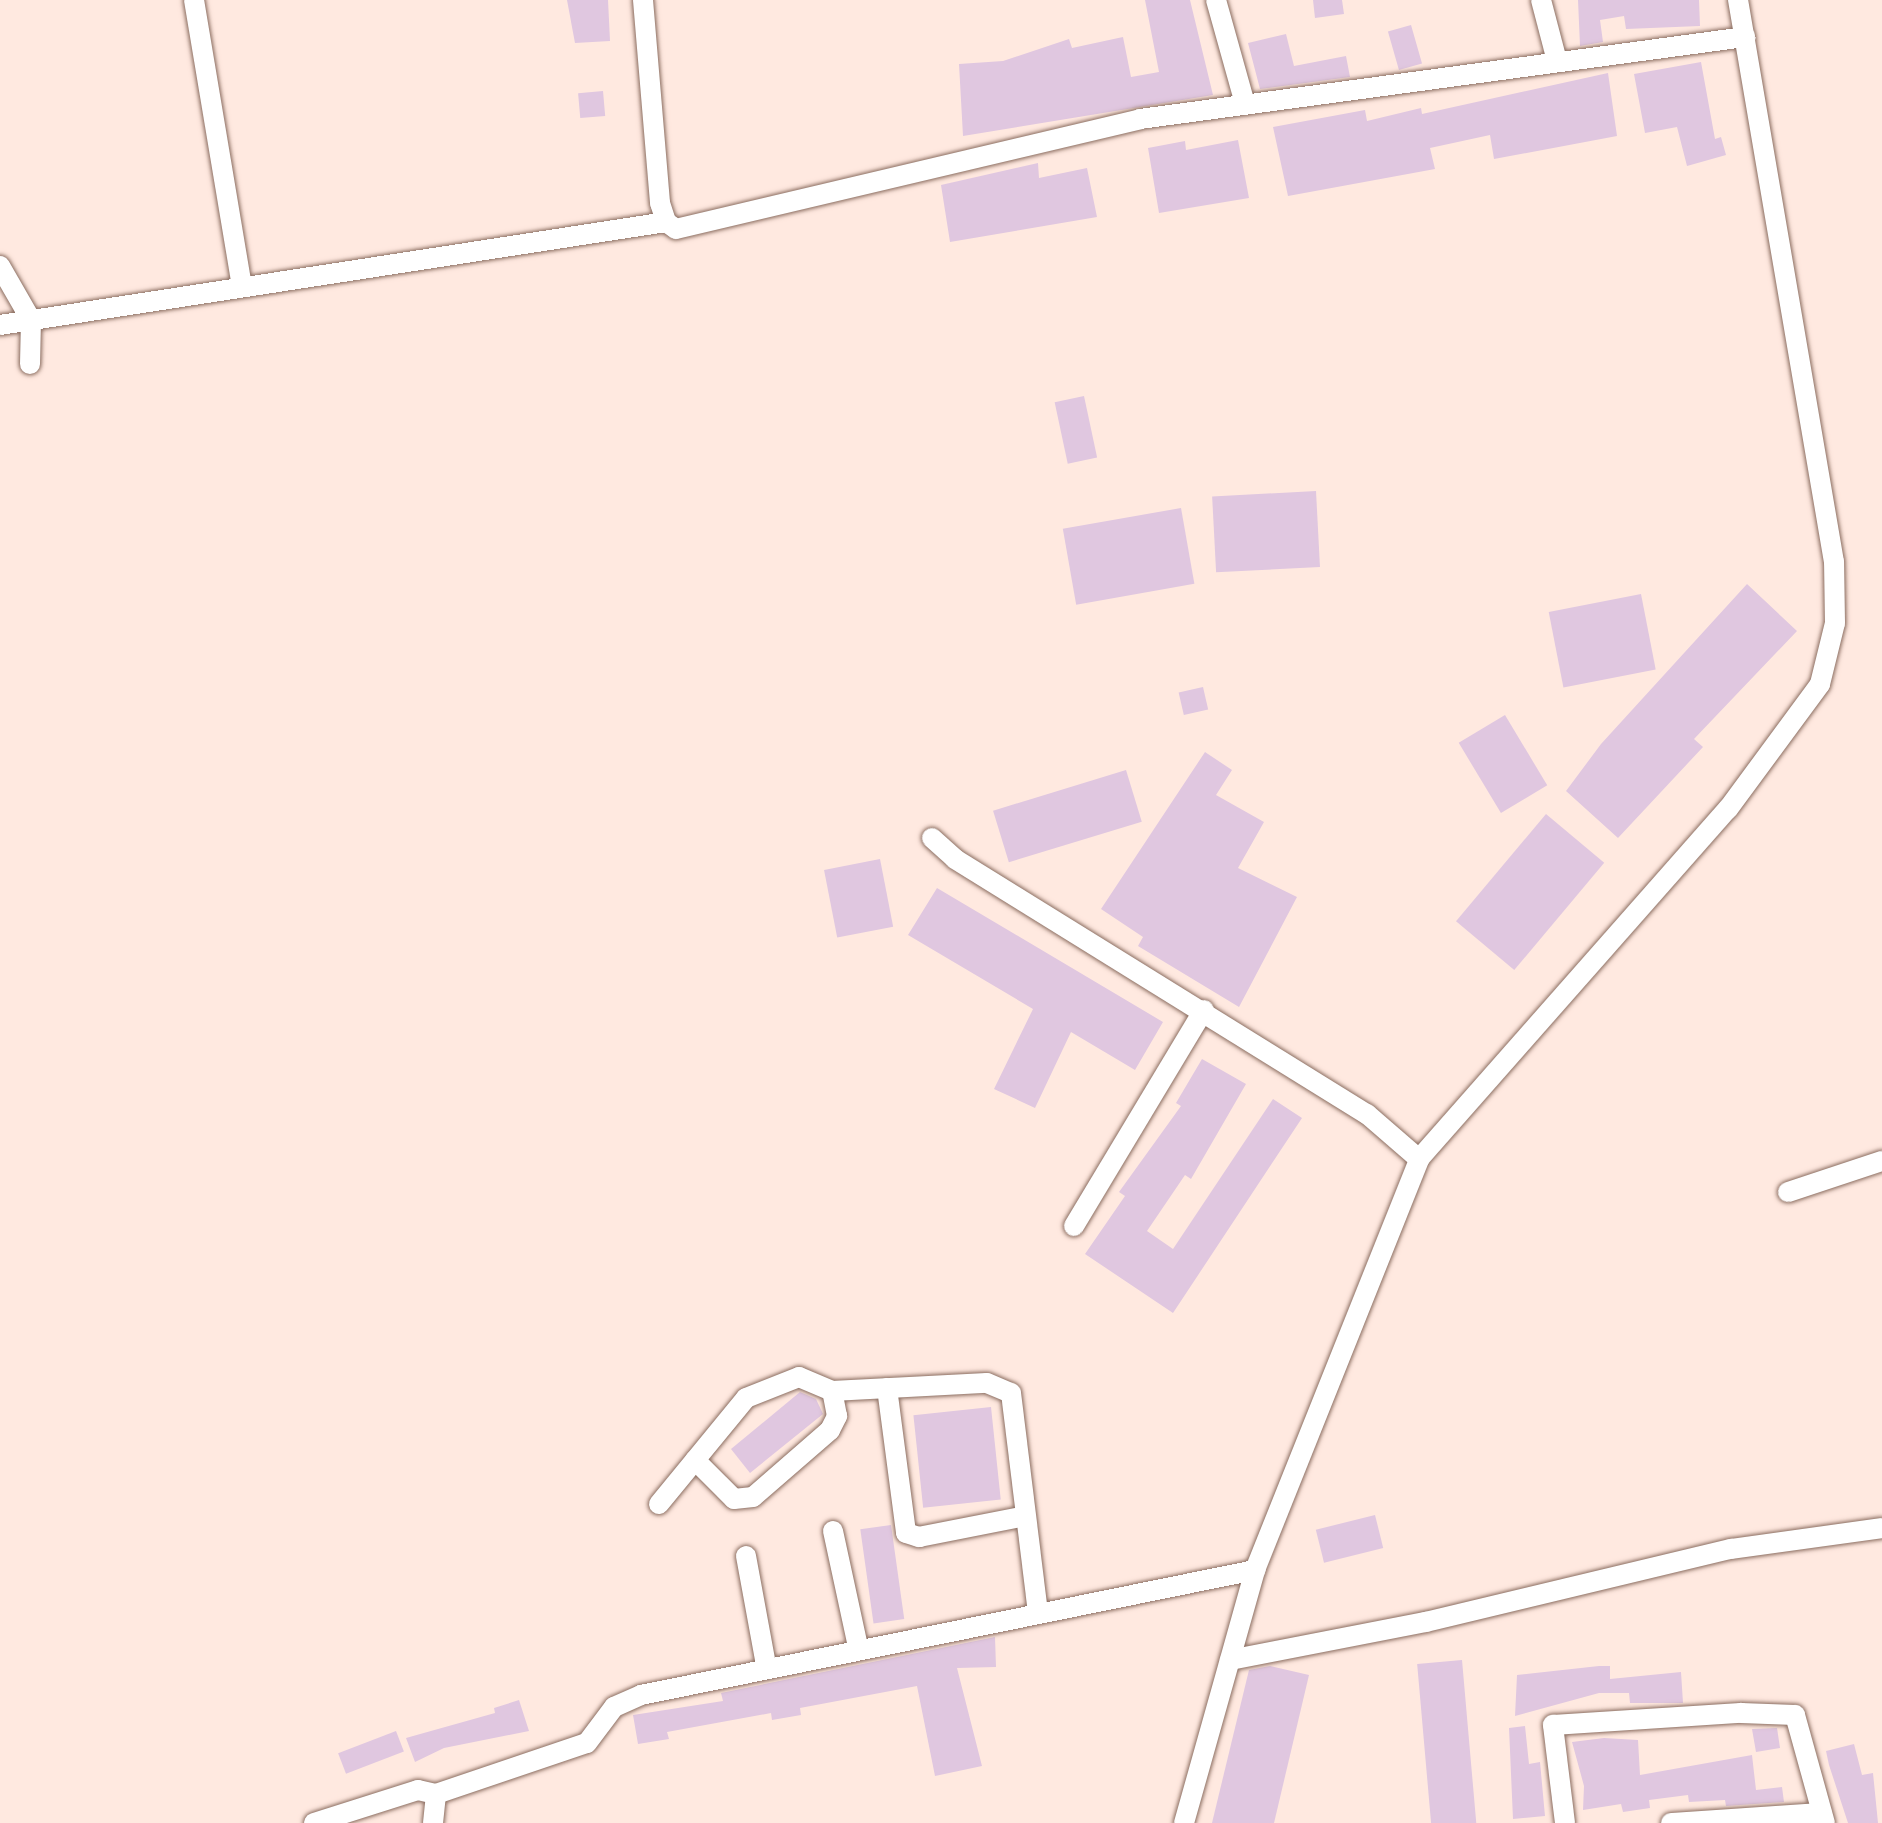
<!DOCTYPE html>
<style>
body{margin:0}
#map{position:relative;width:1882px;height:1823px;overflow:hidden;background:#ffe9e0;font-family:Jost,sans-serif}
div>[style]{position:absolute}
.building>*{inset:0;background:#e0c7e0;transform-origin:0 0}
.roads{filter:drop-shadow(0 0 2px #8b6d60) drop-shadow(0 0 2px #8b6d60)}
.minor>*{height:20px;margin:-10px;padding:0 10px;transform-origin:10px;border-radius:10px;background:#fff}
span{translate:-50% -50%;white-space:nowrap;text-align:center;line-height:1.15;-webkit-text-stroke:10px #fff;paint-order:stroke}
</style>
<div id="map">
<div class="building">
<div style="clip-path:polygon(567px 0,608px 0,610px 41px,575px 43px)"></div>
<div style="clip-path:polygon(1145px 0,1190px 0,1213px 95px,963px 136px,959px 64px,1003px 61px,1069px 39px,1072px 48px,1123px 37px,1131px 77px,1159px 72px)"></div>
<div style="clip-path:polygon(1313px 0,1342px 0,1344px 14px,1315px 18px)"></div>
<div style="clip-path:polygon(1578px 0,1699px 0,1700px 26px,1626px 29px,1624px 16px,1600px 20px,1603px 42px,1580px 46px)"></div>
<div style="left:1411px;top:25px;width:40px;height:24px;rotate:74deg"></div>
<div style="clip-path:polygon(1286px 34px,1294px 66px,1346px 56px,1350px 77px,1260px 89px,1248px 43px)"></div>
<div style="clip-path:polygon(1701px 62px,1715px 139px,1721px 137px,1726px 155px,1687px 166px,1677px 127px,1645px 133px,1634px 74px)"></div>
<div style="clip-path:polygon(1608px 73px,1617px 136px,1494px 159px,1490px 135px,1430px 148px,1435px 169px,1288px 196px,1273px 127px,1365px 110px,1367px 121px,1421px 108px,1422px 114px)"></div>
<div style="left:603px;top:91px;width:25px;height:25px;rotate:85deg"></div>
<div style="clip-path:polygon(1238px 140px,1249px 198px,1159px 213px,1148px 148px,1185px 141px,1186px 150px)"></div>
<div style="clip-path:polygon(1038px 163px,1039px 178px,1087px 168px,1097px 217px,950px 242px,941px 185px)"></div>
<div style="left:1084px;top:396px;width:63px;height:30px;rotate:78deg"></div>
<div style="left:1316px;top:491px;width:76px;height:104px;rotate:87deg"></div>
<div style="left:1181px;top:508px;width:77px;height:120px;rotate:80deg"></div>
<div style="clip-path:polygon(1747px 584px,1797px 631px,1694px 739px,1703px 747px,1618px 838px,1566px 791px,1601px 744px)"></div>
<div style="left:1641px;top:594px;width:77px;height:94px;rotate:79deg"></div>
<div style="left:1203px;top:687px;width:23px;height:25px;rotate:77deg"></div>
<div style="left:1505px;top:715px;width:82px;height:54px;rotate:59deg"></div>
<div style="clip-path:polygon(1205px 752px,1232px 770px,1216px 795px,1264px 822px,1238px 868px,1297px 897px,1239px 1007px,1138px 946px,1143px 937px,1101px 909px)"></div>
<div style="left:1126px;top:770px;width:54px;height:139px;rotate:73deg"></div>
<div style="left:1546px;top:814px;width:76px;height:140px;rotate:40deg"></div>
<div style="left:880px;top:859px;width:69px;height:57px;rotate:79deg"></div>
<div style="clip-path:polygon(937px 888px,1163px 1022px,1135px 1070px,1071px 1032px,1035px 1108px,994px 1089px,1033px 1009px,908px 935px)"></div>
<div style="clip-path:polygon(1202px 1059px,1246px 1084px,1191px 1179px,1185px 1175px,1147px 1231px,1173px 1249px,1273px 1099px,1302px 1118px,1173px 1313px,1085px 1254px,1125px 1196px,1119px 1192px,1181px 1106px,1176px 1103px)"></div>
<div style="clip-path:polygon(800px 1392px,816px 1399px,823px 1414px,750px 1473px,731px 1449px)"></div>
<div style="left:991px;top:1407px;width:93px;height:78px;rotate:84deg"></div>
<div style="left:1375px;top:1515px;width:34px;height:61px;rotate:76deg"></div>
<div style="left:891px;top:1525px;width:95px;height:31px;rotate:82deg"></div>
<div style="clip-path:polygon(995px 1637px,996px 1667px,957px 1668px,982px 1766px,935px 1776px,917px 1686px,800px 1708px,801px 1715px,772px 1720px,771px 1713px,667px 1732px,669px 1739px,638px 1744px,633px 1715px,723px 1701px,721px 1693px)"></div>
<div style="left:1462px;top:1660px;width:164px;height:45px;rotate:85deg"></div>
<div style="clip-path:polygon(1270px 1666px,1309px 1675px,1274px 1823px,1212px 1823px,1249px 1670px)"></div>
<div style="clip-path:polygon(1599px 1666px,1610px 1666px,1610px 1679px,1681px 1672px,1683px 1703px,1630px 1703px,1629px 1693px,1599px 1693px,1515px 1716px,1517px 1675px)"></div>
<div style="clip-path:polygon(519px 1700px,529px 1731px,444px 1748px,415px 1762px,406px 1738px,495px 1713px,494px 1708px)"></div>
<div style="clip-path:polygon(1525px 1726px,1529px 1764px,1540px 1762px,1545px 1816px,1513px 1819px,1509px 1728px)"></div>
<div style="clip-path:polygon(1777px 1728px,1780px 1748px,1756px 1752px,1752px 1729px)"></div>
<div style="left:396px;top:1731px;width:22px;height:62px;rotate:69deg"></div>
<div style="clip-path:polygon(1604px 1738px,1638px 1740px,1640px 1775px,1752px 1755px,1756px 1790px,1782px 1787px,1784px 1802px,1726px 1806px,1725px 1800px,1689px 1802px,1688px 1795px,1649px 1800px,1650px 1808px,1623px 1812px,1621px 1804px,1583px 1810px,1584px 1786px,1572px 1742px)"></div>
<div style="clip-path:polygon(1854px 1744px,1862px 1775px,1873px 1773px,1878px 1823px,1848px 1823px,1829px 1765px,1826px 1751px)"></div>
</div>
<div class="roads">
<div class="minor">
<div style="left:194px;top:0;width:291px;rotate:80.5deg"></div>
<div style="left:643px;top:0;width:204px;rotate:85.2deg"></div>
<div style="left:660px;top:203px;width:20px;rotate:72deg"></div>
<div style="left:666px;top:222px;width:12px;rotate:35deg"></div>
<div style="left:676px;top:229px;width:477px;rotate:-13.3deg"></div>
<div style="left:1140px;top:119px;width:611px;rotate:-7.72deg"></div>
<div style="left:1216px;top:0;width:108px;rotate:74.4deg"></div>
<div style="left:1541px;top:0;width:63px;rotate:75.3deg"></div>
<div style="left:0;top:266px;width:62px;rotate:60.1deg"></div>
<div style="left:31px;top:320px;width:44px;rotate:91.3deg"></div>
<div style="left:0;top:325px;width:674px;rotate:-8.79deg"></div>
<div style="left:932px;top:838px;width:31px;rotate:42deg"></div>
<div style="left:955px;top:859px;width:485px;rotate:31.8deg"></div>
<div style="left:1367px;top:1114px;width:69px;rotate:40.9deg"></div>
<div style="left:1788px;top:1192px;width:99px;rotate:-18.3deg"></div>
<div style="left:1074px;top:1226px;width:252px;rotate:-59deg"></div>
<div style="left:887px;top:1388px;width:146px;rotate:82.5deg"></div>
<div style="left:906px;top:1533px;width:14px;rotate:17deg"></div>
<div style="left:919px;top:1537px;width:104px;rotate:-11.1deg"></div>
<div style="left:695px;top:1460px;width:55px;rotate:45deg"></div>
<div style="left:734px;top:1499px;width:19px;rotate:-6deg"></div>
<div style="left:753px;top:1497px;width:102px;rotate:-41deg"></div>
<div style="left:830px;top:1430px;width:16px;rotate:-63deg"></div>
<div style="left:837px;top:1416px;width:25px;rotate:-101deg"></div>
<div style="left:659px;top:1504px;width:137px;rotate:-50.6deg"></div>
<div style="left:746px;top:1398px;width:57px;rotate:-21.6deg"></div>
<div style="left:799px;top:1377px;width:36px;rotate:23deg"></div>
<div style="left:832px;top:1391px;width:155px;rotate:-3deg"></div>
<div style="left:987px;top:1383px;width:26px;rotate:23deg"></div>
<div style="left:1011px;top:1393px;width:222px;rotate:83deg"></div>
<div style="left:833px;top:1531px;width:119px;rotate:77.8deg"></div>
<div style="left:746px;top:1556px;width:111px;rotate:79.6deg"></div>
<div style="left:1230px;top:1660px;width:200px;rotate:-11deg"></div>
<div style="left:1426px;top:1622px;width:314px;rotate:-13.5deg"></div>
<div style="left:1731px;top:1549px;width:152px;rotate:-7.9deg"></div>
<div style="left:314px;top:1823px;width:109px;rotate:-17.6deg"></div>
<div style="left:418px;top:1790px;width:18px;rotate:13deg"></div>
<div style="left:436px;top:1794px;width:159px;rotate:-18.7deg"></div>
<div style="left:587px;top:1743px;width:45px;rotate:-53.1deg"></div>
<div style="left:614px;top:1707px;width:30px;rotate:-24deg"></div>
<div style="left:641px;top:1695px;width:627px;rotate:-11.51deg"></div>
<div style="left:433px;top:1823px;width:29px;rotate:-84deg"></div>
<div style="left:1184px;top:1823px;width:263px;rotate:-74.3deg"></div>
<div style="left:1255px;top:1570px;width:443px;rotate:-68.2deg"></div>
<div style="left:1419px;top:1159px;width:467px;rotate:-48.6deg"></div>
<div style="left:1728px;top:809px;width:155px;rotate:-53.6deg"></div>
<div style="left:1820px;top:684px;width:63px;rotate:-76.2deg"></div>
<div style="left:1835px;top:623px;width:61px;rotate:-90.9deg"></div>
<div style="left:1834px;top:562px;width:570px;rotate:-99.69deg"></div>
<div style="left:1565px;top:1823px;width:99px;rotate:-97deg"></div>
<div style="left:1553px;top:1725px;width:188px;rotate:-3.7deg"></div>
<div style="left:1741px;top:1713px;width:54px;rotate:2.1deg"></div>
<div style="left:1795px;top:1715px;width:112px;rotate:74.5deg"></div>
<div style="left:1671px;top:1823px;width:151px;rotate:-3.8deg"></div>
</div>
</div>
</div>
